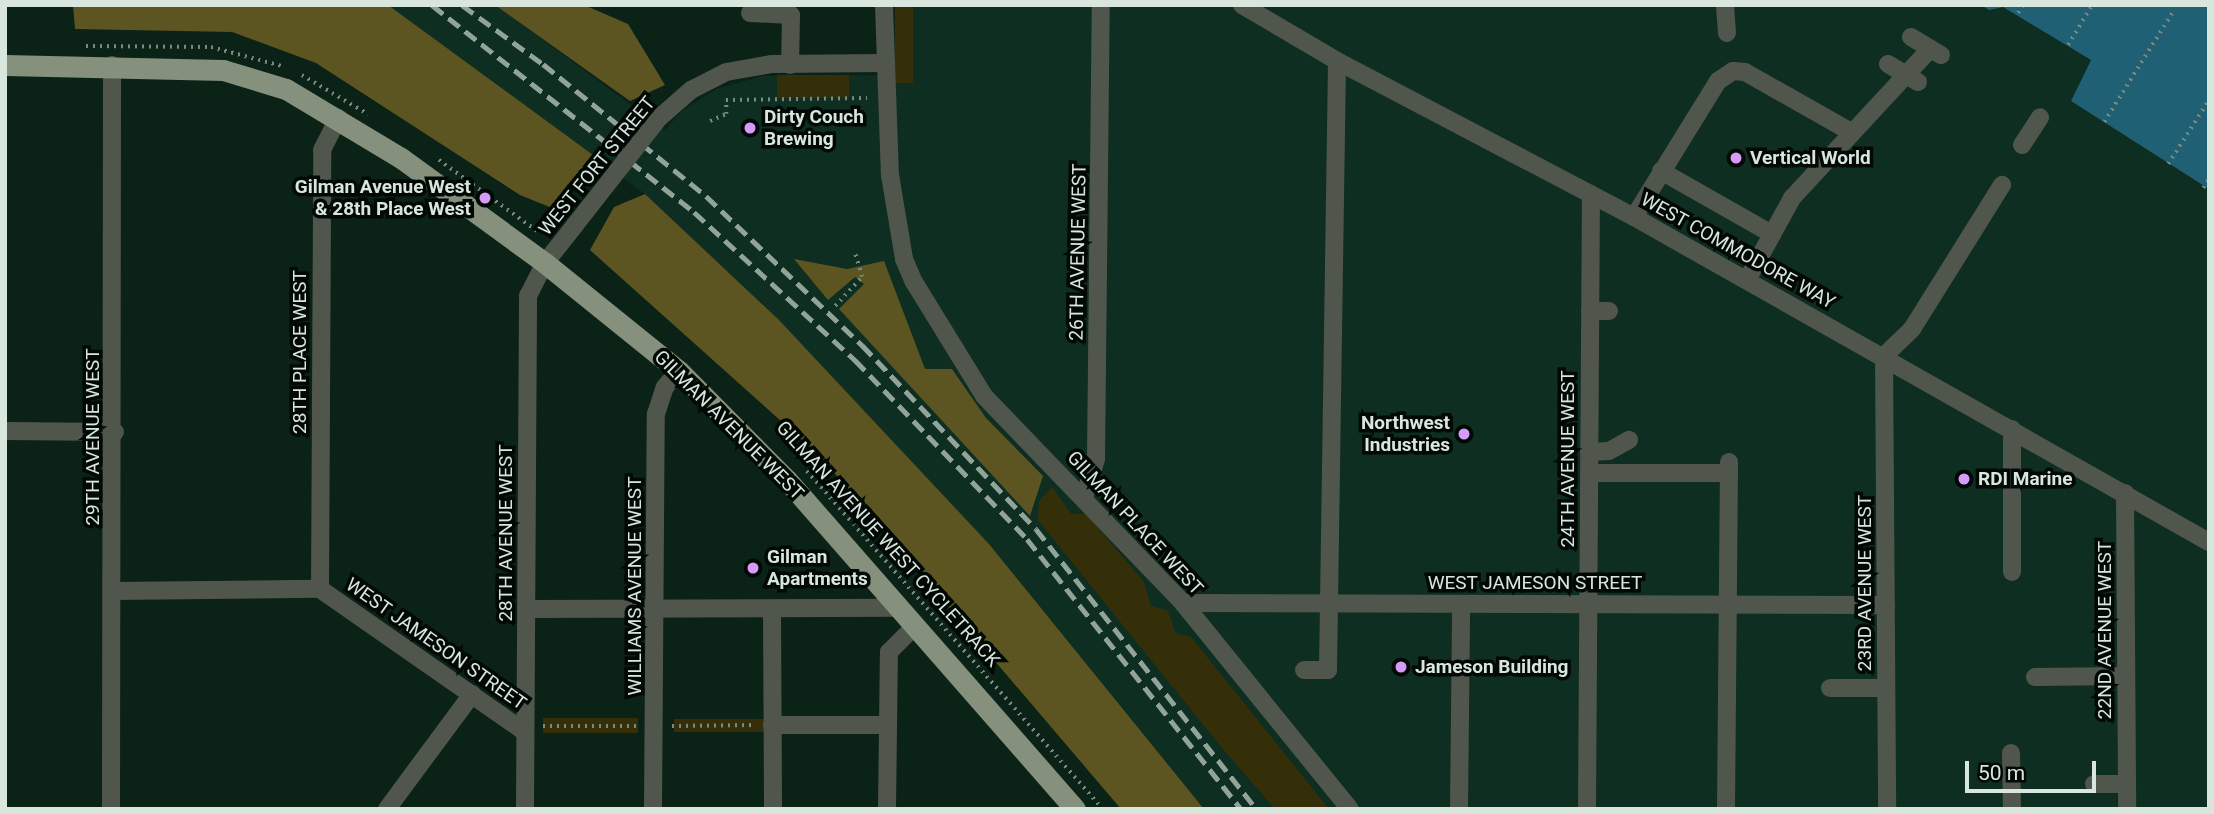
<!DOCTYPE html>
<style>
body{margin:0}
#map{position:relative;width:2214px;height:814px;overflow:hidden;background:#0b2217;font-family:Roboto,sans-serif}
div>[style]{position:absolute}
.built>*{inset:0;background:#0e2e21}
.green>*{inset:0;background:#342f08;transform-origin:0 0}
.forest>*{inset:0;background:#5c5522}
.water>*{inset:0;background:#206075}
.path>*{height:3.5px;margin-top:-1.75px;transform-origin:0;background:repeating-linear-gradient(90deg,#778980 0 2px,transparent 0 7px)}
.minor>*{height:18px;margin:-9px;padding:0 9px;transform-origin:9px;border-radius:9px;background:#51564d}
.major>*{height:21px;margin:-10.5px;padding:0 10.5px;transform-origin:10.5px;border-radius:10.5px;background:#85907d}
.rail>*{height:5px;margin-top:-2.5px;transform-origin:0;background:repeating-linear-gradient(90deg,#92a39a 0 14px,transparent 0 21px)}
.minor-bridge>*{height:18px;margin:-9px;padding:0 9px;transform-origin:9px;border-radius:9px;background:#51564d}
.dots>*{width:19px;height:19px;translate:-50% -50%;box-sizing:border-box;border:4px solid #020905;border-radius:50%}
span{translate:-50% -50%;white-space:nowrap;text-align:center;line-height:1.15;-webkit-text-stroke:7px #020905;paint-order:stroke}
.poi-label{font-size:19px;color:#d8e6de;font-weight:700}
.left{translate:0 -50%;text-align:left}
.right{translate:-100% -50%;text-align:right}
.street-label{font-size:19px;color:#d8e6de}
.frame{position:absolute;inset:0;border:7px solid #d8e6de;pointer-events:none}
.scale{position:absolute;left:1965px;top:761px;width:131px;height:32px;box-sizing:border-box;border:4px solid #d8e6de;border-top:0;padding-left:9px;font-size:21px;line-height:24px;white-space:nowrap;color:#d8e6de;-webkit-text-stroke:5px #020905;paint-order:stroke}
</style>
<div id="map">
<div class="built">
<div style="clip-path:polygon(388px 5px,496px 5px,665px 130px,682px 111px,716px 89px,763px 76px,894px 75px,895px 5px,2003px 7px,2091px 60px,2071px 101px,2209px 169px,2209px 809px,1204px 809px,989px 544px,779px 320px,645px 194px)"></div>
</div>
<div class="green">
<div style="left:895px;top:5px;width:18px;height:78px"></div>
<div style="left:777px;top:75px;width:72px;height:23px"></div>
<div style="clip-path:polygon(1052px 487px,1071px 514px,1086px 514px,1144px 582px,1151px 606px,1168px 610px,1175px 633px,1191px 637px,1329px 809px,1275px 809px,1217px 742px,1038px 520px,1039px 501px)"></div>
<div style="left:543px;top:718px;width:95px;height:15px"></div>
<div style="left:674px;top:719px;width:91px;height:13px"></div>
</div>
<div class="forest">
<div style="clip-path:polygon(73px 5px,388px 5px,593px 155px,552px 208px,520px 195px,316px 63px,232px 32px,75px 29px)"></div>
<div style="clip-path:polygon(495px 5px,584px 5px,628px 24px,665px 85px,630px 101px)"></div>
<div style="clip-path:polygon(645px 194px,779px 320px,989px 544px,1204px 809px,1121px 809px,820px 456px,590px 250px,614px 207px)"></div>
<div style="clip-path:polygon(794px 259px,847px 269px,884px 261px,925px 369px,952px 369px,986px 418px,1043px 476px,1030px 516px,839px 309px,864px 284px,855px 277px,828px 300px)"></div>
</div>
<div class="water">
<div style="clip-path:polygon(1981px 5px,2209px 5px,2209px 189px,2071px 101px,2091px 60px,2003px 7px,1989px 10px)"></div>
</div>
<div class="path">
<div style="left:2018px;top:13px;width:9px;rotate:-58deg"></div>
<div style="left:2068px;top:45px;width:47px;rotate:-59deg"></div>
<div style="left:86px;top:46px;width:125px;rotate:0.5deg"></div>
<div style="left:211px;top:47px;width:73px;rotate:15deg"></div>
<div style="left:302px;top:75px;width:77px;rotate:30.6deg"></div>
<div style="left:710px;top:121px;width:17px;rotate:-24deg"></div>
<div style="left:726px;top:114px;width:14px;rotate:-90deg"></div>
<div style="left:726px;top:100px;width:141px;rotate:-0.8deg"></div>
<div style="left:2104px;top:122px;width:128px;rotate:-58deg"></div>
<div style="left:439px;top:160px;width:121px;rotate:35.9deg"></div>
<div style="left:2168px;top:164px;width:76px;rotate:-57.4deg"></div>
<div style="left:2203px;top:188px;width:11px;rotate:-56deg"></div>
<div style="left:835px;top:306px;width:40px;rotate:-47deg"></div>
<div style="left:862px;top:277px;width:27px;rotate:-107deg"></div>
<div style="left:807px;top:471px;width:449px;rotate:48.8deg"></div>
<div style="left:543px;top:726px;width:94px"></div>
<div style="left:672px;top:726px;width:84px;rotate:-0.7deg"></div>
</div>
<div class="minor">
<div style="left:884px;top:5px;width:170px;rotate:88deg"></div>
<div style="left:890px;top:175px;width:85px;rotate:80.5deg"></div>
<div style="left:904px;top:259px;width:25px;rotate:67deg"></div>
<div style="left:914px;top:282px;width:134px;rotate:58.4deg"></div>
<div style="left:984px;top:396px;width:287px;rotate:46.1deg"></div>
<div style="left:1183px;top:603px;width:265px;rotate:51deg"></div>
<div style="left:1242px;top:5px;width:110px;rotate:30.5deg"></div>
<div style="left:1337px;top:61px;width:335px;rotate:27.7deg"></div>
<div style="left:1634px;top:217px;width:660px;rotate:29.48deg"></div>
<div style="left:1725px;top:5px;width:28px;rotate:86deg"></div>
<div style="left:750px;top:13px;width:41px;rotate:2.8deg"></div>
<div style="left:791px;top:15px;width:50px;rotate:91.1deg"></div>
<div style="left:1911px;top:37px;width:35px;rotate:31deg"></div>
<div style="left:1888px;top:64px;width:35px;rotate:31deg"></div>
<div style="left:659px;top:118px;width:43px;rotate:-41.2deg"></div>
<div style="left:691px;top:90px;width:39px;rotate:-27deg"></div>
<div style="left:726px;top:72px;width:47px;rotate:-9.9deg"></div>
<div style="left:772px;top:64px;width:113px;rotate:-0.5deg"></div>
<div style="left:2022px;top:145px;width:33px;rotate:-57deg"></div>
<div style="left:1661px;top:171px;width:128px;rotate:29.6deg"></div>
<div style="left:1634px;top:217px;width:160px;rotate:-58.3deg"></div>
<div style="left:1718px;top:81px;width:18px;rotate:-34deg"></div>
<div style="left:1733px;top:71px;width:12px;rotate:5deg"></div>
<div style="left:1745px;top:72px;width:122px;rotate:29.5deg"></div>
<div style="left:1747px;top:280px;width:94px;rotate:-61.2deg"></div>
<div style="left:1792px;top:198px;width:203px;rotate:-47.2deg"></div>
<div style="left:1590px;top:311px;width:19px"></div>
<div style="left:1884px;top:356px;width:453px;rotate:89.6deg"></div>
<div style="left:1884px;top:356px;width:39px;rotate:-44deg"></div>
<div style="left:1912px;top:329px;width:170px;rotate:-58deg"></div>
<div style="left:2012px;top:429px;width:143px;rotate:90deg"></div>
<div style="left:5px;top:431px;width:110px;rotate:0.5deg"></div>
<div style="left:1589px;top:452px;width:20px;rotate:-3deg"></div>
<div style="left:1609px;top:451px;width:23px;rotate:-29deg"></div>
<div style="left:1589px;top:473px;width:140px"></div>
<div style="left:2125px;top:493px;width:316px;rotate:89.6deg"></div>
<div style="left:1084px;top:498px;width:41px;rotate:-72.9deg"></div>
<div style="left:1096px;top:459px;width:454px;rotate:-89.4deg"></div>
<div style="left:320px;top:589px;width:439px;rotate:-89.7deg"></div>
<div style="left:322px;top:150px;width:36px;rotate:-63deg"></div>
<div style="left:113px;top:591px;width:207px;rotate:-0.6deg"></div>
<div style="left:320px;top:589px;width:250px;rotate:34.9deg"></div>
<div style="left:1183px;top:603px;width:703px;rotate:0.16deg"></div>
<div style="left:527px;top:609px;width:369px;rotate:-0.2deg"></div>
<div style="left:772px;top:610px;width:199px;rotate:89.7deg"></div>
<div style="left:1304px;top:670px;width:24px"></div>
<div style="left:1328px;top:670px;width:609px;rotate:-89.15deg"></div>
<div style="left:2035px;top:677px;width:91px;rotate:-0.6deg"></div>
<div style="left:1830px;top:688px;width:56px"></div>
<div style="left:772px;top:725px;width:116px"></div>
<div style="left:2011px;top:753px;width:56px;rotate:89deg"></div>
<div style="left:2094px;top:784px;width:32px"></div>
<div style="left:111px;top:809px;width:744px;rotate:-89.92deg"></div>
<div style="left:387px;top:809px;width:143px;rotate:-53.5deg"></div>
<div style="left:525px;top:809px;width:513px;rotate:-89.66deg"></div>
<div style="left:528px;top:296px;width:37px;rotate:-63deg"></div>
<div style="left:545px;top:263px;width:48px;rotate:-51.7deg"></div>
<div style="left:653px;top:809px;width:395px;rotate:-89.6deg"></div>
<div style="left:656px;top:414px;width:28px;rotate:-72deg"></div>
<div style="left:665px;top:387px;width:21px;rotate:-49deg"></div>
<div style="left:887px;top:809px;width:157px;rotate:-89.3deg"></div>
<div style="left:889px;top:652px;width:35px;rotate:-45deg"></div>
<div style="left:1459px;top:809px;width:205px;rotate:-89.4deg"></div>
<div style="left:1587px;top:809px;width:615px;rotate:-89.63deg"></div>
<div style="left:1726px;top:809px;width:347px;rotate:-89.5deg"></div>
</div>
<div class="major">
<div style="left:5px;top:65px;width:218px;rotate:1.3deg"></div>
<div style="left:223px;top:70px;width:66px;rotate:16.8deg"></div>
<div style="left:286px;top:89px;width:134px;rotate:31deg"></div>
<div style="left:401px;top:158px;width:178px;rotate:36.1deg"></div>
<div style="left:545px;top:263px;width:172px;rotate:38.9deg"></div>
<div style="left:679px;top:371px;width:153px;rotate:45.3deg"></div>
<div style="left:787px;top:480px;width:437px;rotate:48.8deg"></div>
</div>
<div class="rail">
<div style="left:432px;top:5px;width:334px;rotate:38.3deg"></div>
<div style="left:694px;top:212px;width:219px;rotate:42.6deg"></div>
<div style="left:855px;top:360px;width:248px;rotate:46.1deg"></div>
<div style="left:1027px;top:539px;width:345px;rotate:51.6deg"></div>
<div style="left:462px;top:5px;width:100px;rotate:36.1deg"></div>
<div style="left:543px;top:64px;width:210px;rotate:39deg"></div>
<div style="left:706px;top:196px;width:216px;rotate:43.7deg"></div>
<div style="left:862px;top:345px;width:253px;rotate:46.6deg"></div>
<div style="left:1036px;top:529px;width:356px;rotate:51.8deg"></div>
</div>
<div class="minor-bridge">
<div style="left:575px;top:225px;width:136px;rotate:-51.9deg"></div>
</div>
<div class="dots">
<div style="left:750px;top:128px;background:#d89af8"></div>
<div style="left:1736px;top:158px;background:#d89af8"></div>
<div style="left:485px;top:198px;background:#d89af8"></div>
<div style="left:1464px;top:434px;background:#d89af8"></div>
<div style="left:1964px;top:479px;background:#d89af8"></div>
<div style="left:753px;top:568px;background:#d89af8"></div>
<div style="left:1401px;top:667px;background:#d89af8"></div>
</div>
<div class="poi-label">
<span class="left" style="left:764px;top:128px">Dirty Couch<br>Brewing</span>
<span class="left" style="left:1750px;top:158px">Vertical World</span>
<span class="right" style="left:471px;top:198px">Gilman Avenue West<br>&amp; 28th Place West</span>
<span class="right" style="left:1450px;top:434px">Northwest<br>Industries</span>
<span class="left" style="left:1978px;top:479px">RDI Marine</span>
<span class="left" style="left:767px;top:568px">Gilman<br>Apartments</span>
<span class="left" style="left:1415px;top:667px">Jameson Building</span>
</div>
<div class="street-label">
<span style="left:597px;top:166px;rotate:-51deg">WEST FORT STREET</span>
<span style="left:1738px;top:251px;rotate:29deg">WEST COMMODORE WAY</span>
<span style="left:1078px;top:252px;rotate:-89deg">26TH AVENUE WEST</span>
<span style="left:300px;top:352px;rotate:-90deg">28TH PLACE WEST</span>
<span style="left:729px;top:425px;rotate:45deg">GILMAN AVENUE WEST</span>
<span style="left:93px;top:437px;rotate:-90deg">29TH AVENUE WEST</span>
<span style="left:1568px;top:459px;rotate:-90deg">24TH AVENUE WEST</span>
<span style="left:1135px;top:523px;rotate:47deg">GILMAN PLACE WEST</span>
<span style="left:506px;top:533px;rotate:-90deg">28TH AVENUE WEST</span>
<span style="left:888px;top:544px;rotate:48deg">GILMAN AVENUE WEST CYCLETRACK</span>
<span style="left:1535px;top:583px">WEST JAMESON STREET</span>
<span style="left:1865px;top:583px;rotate:-90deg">23RD AVENUE WEST</span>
<span style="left:635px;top:586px;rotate:-90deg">WILLIAMS AVENUE WEST</span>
<span style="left:2105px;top:630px;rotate:-90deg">22ND AVENUE WEST</span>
<span style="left:436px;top:644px;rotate:35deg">WEST JAMESON STREET</span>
</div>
<div class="frame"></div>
<div class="scale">50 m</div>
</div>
